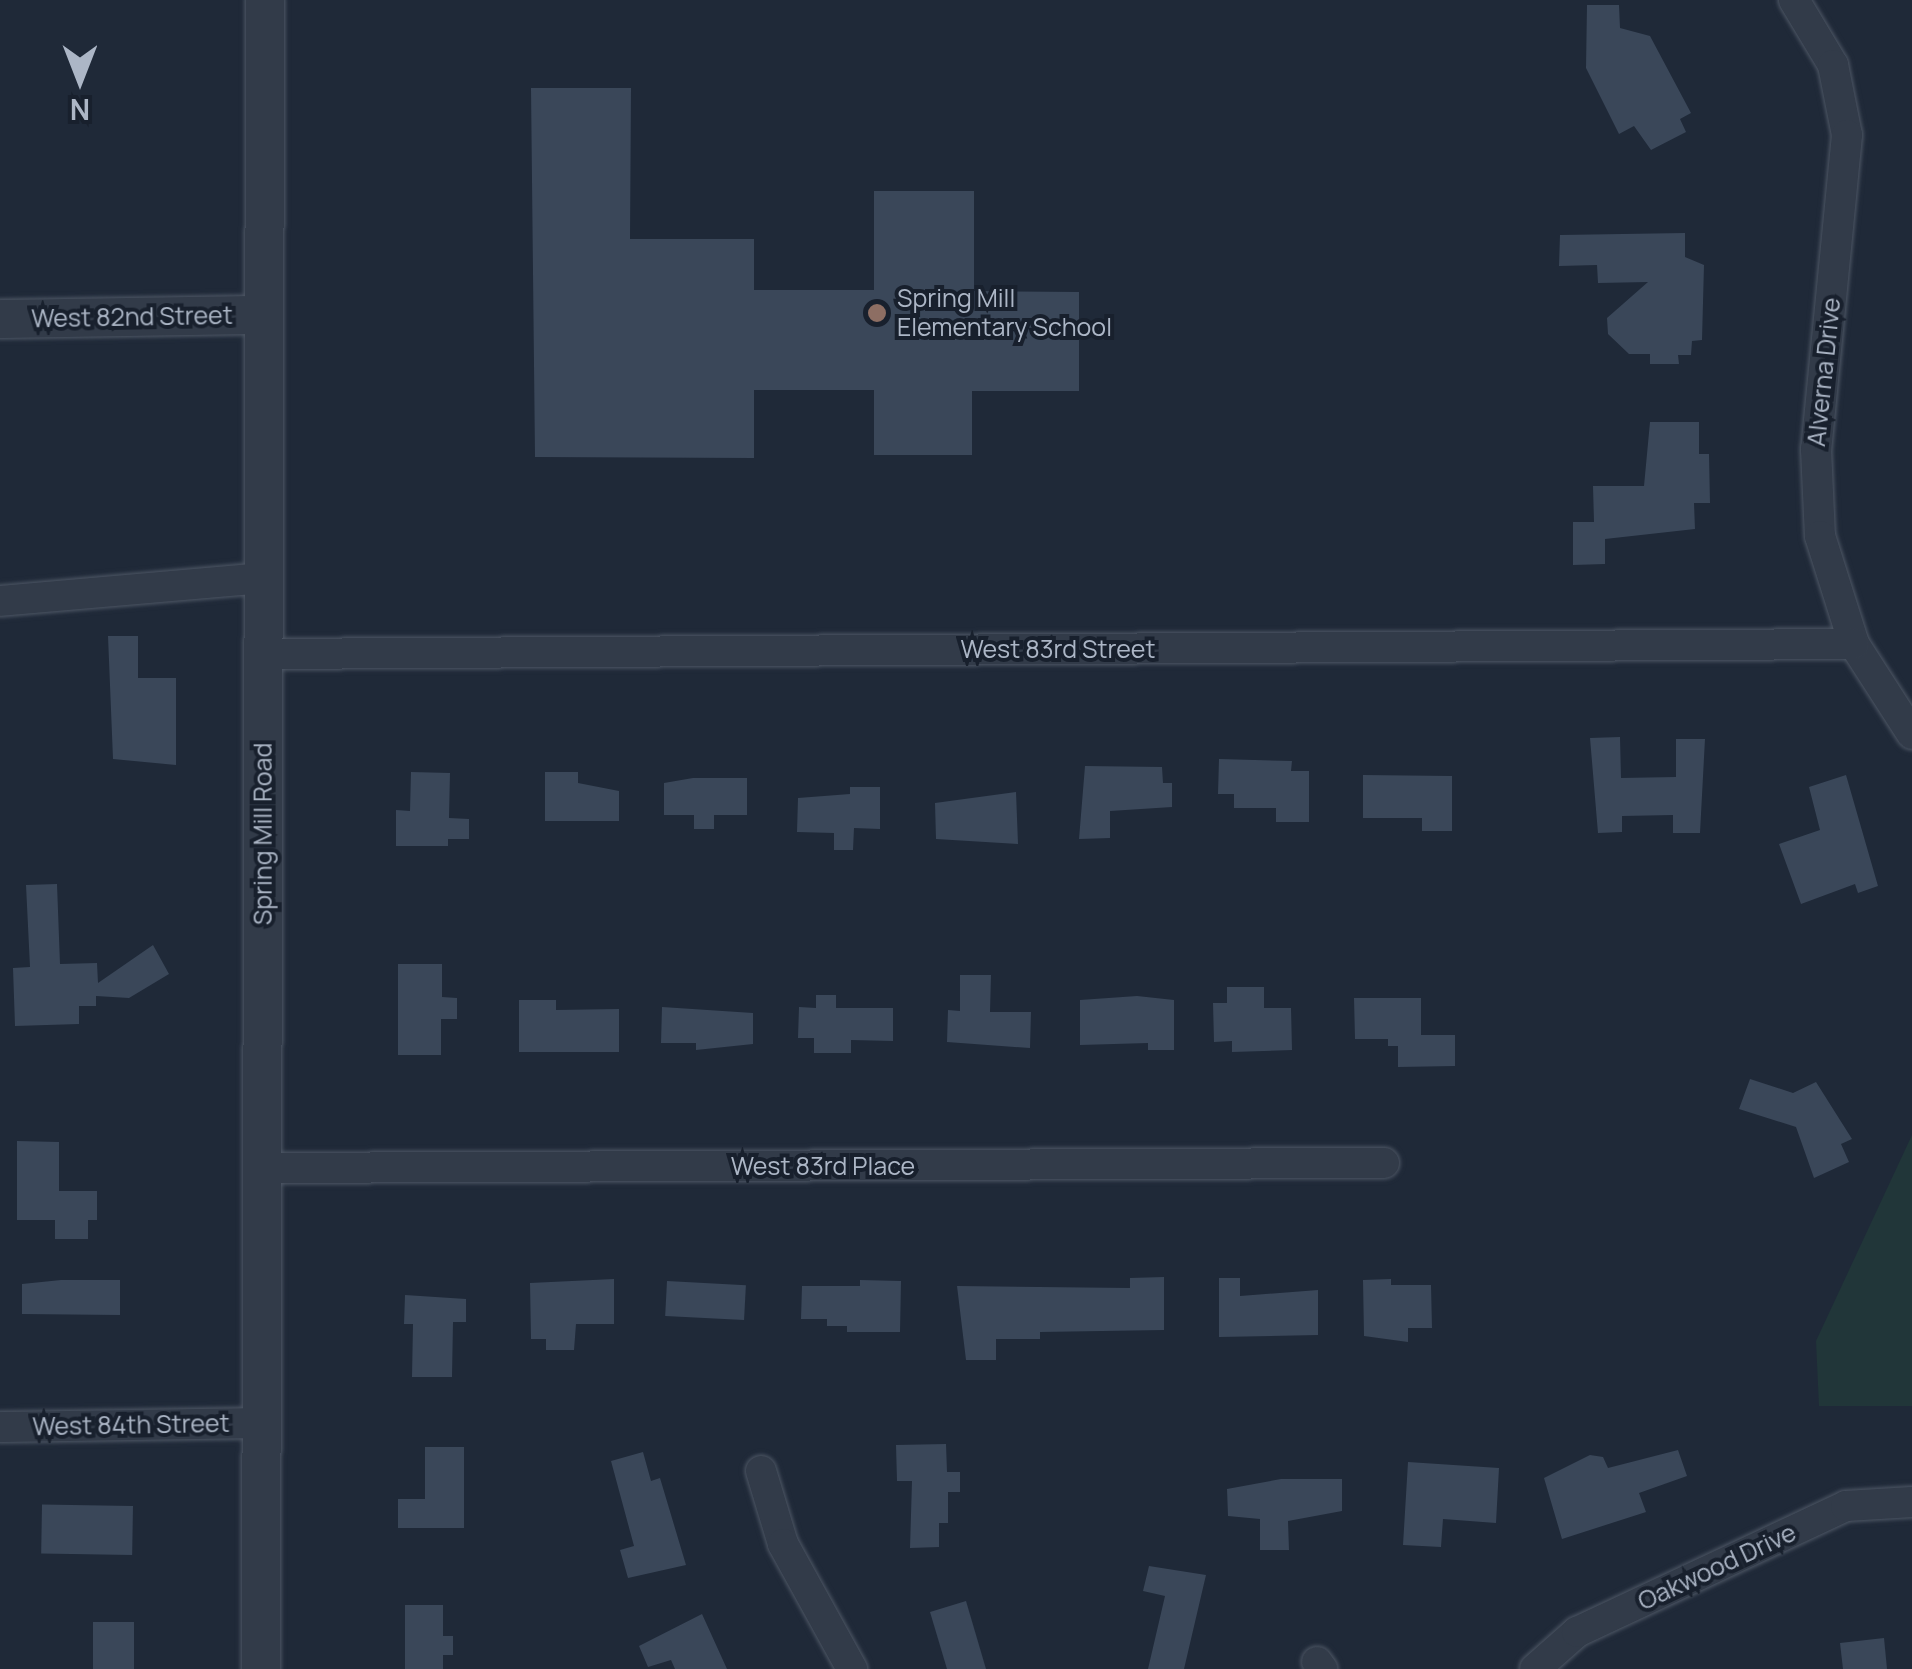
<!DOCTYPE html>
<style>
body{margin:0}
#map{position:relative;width:1912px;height:1669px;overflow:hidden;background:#1f2938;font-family:Manrope,sans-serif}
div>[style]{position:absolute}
.green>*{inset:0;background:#213639}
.building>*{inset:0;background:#3a4759;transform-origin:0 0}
.roads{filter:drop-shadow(0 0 2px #4d5664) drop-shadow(0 0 2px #4d5664)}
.minor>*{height:30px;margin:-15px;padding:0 15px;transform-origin:15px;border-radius:15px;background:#323b49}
.tertiary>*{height:38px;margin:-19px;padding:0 19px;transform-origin:19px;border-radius:19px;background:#323b49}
.dots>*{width:28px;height:28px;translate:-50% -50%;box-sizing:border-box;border:5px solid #18202d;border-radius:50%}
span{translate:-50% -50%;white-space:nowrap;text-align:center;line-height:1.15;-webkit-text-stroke:8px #18202d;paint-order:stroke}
.poi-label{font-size:25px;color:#acb6c6}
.left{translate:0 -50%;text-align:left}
.street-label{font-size:25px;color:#acb6c6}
.north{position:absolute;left:30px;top:30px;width:100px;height:100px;-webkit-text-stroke:8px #18202d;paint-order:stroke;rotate:180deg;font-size:28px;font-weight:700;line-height:40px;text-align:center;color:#acb6c6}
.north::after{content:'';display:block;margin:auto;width:35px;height:45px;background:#acb6c6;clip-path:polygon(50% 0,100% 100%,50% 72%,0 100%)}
</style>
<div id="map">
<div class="green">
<div style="clip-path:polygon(1912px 1135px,1912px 1406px,1819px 1406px,1816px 1341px)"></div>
</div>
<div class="building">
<div style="clip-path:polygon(1587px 5px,1619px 5px,1620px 28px,1650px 36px,1691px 113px,1680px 119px,1686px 132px,1651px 150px,1634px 126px,1619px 134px,1586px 68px)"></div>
<div style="clip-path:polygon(531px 88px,631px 88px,630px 239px,754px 239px,754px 290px,874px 290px,874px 191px,974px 191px,974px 291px,1079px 292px,1079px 391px,972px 391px,972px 455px,874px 455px,874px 390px,754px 390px,754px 458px,535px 457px)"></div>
<div style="clip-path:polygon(1685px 233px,1685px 257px,1704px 265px,1702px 340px,1692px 341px,1691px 355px,1678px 355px,1679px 364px,1650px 364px,1650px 354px,1629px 354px,1608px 334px,1607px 318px,1648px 282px,1598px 283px,1597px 265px,1559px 266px,1560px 235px)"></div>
<div style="clip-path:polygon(1650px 422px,1699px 422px,1699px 454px,1709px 454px,1710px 503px,1694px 503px,1695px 529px,1605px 539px,1605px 564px,1573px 565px,1573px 522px,1594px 522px,1593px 486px,1644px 486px)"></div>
<div style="clip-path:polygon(108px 636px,138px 636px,138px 678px,176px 678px,176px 765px,113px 759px)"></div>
<div style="clip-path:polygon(1620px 737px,1621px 778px,1676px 777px,1676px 739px,1705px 739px,1700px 833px,1673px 833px,1673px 815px,1622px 816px,1622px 832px,1598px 833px,1590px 738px)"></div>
<div style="clip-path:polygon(1219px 759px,1292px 761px,1291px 771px,1309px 771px,1309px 822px,1276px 822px,1276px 808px,1234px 808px,1234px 794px,1218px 794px)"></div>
<div style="clip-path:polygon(1085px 766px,1162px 767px,1163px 783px,1172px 783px,1172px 807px,1110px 811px,1110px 838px,1079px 839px)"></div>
<div style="clip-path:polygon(411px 772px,450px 773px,449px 818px,469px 819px,469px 839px,448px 839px,448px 846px,396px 846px,396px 810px,410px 811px)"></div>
<div style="clip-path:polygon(545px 772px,578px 772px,578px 783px,619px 791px,619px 821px,545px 821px)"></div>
<div style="clip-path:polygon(1363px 775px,1452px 776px,1452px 831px,1422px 831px,1422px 818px,1363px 818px)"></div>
<div style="clip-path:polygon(1846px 775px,1878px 886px,1858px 893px,1855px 884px,1801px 904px,1779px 844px,1820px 830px,1809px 787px)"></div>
<div style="clip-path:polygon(693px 778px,747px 778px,747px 815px,714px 815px,714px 829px,694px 829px,694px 815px,664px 815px,664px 783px)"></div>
<div style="clip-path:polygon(850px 787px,880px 787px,880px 829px,854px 828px,853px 850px,834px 850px,834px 833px,797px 832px,798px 798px,850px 794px)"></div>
<div style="clip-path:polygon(1016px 792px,1018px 844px,936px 839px,935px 803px)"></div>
<div style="clip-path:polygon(57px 884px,60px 964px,97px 963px,98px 983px,153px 945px,169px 974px,129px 998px,96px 996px,96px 1006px,79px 1006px,79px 1024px,15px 1026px,13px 968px,30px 967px,26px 885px)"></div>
<div style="clip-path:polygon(398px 964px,442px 964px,442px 997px,457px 998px,457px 1019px,441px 1019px,441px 1055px,398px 1055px)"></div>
<div style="clip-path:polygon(960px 975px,991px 975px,990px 1012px,1031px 1012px,1030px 1048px,947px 1042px,948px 1010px,960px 1011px)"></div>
<div style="clip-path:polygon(1227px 987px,1264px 987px,1264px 1008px,1291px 1008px,1292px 1050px,1232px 1052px,1232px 1041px,1214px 1042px,1213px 1003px,1227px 1003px)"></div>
<div style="clip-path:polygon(816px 995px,836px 995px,836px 1008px,893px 1008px,893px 1041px,851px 1040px,851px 1053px,814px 1053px,814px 1038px,798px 1038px,799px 1007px,816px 1008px)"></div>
<div style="clip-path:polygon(1137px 996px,1174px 1000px,1174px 1050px,1148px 1050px,1148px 1043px,1080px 1045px,1080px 1000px)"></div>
<div style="clip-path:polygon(1354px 998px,1421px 998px,1421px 1035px,1455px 1035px,1455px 1066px,1398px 1067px,1398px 1046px,1388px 1046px,1388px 1039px,1355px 1039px)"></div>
<div style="clip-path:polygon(519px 1000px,556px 1000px,556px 1010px,619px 1009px,619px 1052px,519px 1052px)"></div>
<div style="clip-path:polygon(662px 1007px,753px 1013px,753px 1044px,696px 1050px,696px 1043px,661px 1043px)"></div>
<div style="clip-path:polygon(1750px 1079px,1793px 1093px,1816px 1082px,1852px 1139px,1841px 1144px,1849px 1162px,1814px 1178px,1796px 1127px,1739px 1109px)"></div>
<div style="clip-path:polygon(17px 1141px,59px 1142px,59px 1191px,97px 1191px,97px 1220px,88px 1220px,88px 1239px,55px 1239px,55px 1220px,17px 1220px)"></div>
<div style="clip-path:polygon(1164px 1277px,1164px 1330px,1040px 1332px,1040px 1339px,996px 1339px,996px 1360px,966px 1360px,957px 1286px,1130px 1288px,1130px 1278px)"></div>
<div style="clip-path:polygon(1219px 1278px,1240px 1278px,1240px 1296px,1318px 1290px,1318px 1335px,1219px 1337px)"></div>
<div style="clip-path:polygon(614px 1279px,614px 1324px,576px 1324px,574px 1350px,546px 1350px,546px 1339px,531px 1339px,530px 1283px)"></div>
<div style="clip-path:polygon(1391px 1279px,1391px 1285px,1431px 1285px,1432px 1328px,1408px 1328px,1408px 1342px,1364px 1336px,1363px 1280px)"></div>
<div style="clip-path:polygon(61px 1280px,120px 1280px,120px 1315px,22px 1314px,22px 1284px)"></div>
<div style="clip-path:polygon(860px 1280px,901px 1281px,900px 1332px,847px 1332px,847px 1326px,827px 1326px,827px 1319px,801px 1319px,802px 1286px,860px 1286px)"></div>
<div style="left:667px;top:1281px;width:79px;height:35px;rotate:3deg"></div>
<div style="clip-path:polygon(405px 1295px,466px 1299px,466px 1322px,453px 1322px,452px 1377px,412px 1377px,413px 1324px,404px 1324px)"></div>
<div style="clip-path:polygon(946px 1444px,947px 1472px,960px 1472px,960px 1492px,948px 1492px,948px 1523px,939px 1523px,939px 1547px,910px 1548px,912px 1481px,897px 1481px,896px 1445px)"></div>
<div style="clip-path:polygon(425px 1447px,464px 1447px,464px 1528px,398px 1528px,398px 1499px,425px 1499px)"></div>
<div style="clip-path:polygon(1678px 1450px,1687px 1476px,1639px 1493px,1646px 1512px,1562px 1539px,1544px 1478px,1590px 1455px,1603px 1457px,1608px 1468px)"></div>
<div style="clip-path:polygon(643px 1452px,651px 1481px,660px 1478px,686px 1565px,628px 1578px,620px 1550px,634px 1546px,611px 1461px)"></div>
<div style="clip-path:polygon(1408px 1462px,1499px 1468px,1496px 1523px,1443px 1519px,1441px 1547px,1403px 1545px)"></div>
<div style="clip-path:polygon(1281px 1479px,1342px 1479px,1342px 1511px,1288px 1521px,1289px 1550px,1260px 1550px,1260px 1519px,1228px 1516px,1227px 1489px)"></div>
<div style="left:133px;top:1506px;width:49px;height:91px;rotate:91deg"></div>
<div style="clip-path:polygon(1149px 1566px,1206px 1575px,1184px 1669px,1148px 1669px,1165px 1596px,1143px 1591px)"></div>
<div style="clip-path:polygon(966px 1601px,986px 1669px,947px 1669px,930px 1612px)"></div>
<div style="clip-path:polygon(405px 1605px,443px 1605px,443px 1636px,453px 1636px,453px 1655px,443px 1655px,443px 1669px,405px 1669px)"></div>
<div style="clip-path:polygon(702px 1614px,727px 1669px,675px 1669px,671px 1660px,648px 1667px,639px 1646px)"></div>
<div style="left:93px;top:1622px;width:41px;height:47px"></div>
<div style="clip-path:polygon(1884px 1638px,1887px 1669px,1843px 1669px,1840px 1643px)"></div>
</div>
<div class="roads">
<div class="minor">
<div style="left:1794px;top:0;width:76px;rotate:59deg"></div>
<div style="left:1833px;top:65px;width:71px;rotate:78.7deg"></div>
<div style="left:1847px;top:135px;width:316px;rotate:95.6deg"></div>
<div style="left:1816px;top:449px;width:87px;rotate:87.4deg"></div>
<div style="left:1820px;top:536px;width:113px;rotate:72.5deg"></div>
<div style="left:1854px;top:644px;width:107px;rotate:57.2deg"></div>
<div style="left:0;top:601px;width:264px;rotate:-5deg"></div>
<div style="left:263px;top:654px;width:1591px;rotate:-0.36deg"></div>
<div style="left:262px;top:1168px;width:1122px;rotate:-0.26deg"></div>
<div style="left:0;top:1427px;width:262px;rotate:-0.9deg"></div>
<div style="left:761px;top:1471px;width:76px;rotate:73.2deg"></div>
<div style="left:783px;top:1544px;width:143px;rotate:61.1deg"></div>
<div style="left:1317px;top:1662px;width:9px;rotate:54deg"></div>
<div style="left:1535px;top:1669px;width:56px;rotate:-41.4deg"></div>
<div style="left:1577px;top:1632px;width:297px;rotate:-25.1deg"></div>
<div style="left:1846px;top:1506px;width:66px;rotate:-3.5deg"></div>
</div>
<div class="tertiary">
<div style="left:0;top:319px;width:264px;rotate:-0.9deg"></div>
<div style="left:261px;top:1669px;width:1669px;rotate:-89.86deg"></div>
</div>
</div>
<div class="dots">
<div style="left:877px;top:313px;background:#8d6e63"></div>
</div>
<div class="poi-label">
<span class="left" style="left:897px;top:313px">Spring Mill<br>Elementary School</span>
</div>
<div class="street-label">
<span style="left:132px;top:317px;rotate:-1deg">West 82nd Street</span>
<span style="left:1824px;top:372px;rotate:-84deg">Alverna Drive</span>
<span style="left:1058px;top:649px">West 83rd Street</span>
<span style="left:263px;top:834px;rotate:-90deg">Spring Mill Road</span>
<span style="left:823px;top:1166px">West 83rd Place</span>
<span style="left:131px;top:1425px;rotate:-1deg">West 84th Street</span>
<span style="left:1717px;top:1567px;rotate:-25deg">Oakwood Drive</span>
</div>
<div class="north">N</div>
</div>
